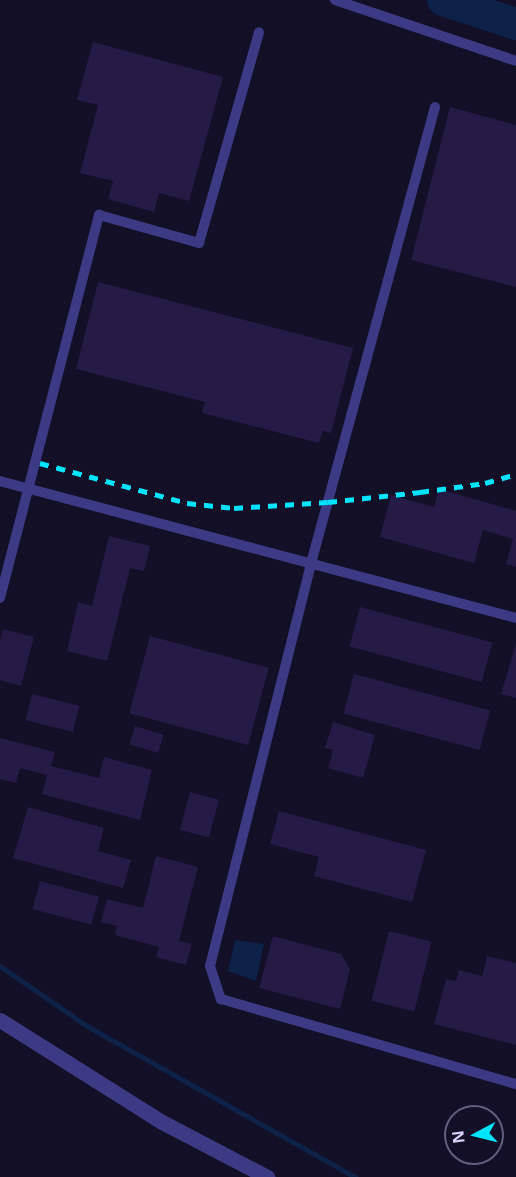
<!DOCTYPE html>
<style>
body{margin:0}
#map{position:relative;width:516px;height:1177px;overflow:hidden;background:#130f26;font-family:"Open Sans",sans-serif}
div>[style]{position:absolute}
.water>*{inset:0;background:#0c2248}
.stream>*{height:5px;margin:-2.5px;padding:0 2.5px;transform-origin:2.5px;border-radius:2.5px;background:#0c2248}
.river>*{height:32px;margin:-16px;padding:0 16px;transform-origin:16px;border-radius:16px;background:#0c2248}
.building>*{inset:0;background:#241b47;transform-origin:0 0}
.lane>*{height:10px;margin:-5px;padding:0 5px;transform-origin:5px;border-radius:5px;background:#3d3a85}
.street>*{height:15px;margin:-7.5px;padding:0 7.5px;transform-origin:7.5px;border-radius:7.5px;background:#3d3a85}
.rail>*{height:4.5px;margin-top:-2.25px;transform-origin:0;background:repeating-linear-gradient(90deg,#00e5ff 0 9px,transparent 0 17px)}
span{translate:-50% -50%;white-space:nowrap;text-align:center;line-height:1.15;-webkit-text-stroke:4.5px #130f26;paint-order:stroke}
.north{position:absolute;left:444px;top:1105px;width:60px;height:60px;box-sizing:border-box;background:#130f26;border:2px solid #625e7d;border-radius:50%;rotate:263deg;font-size:16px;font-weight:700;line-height:24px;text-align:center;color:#d9d4ff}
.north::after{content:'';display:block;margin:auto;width:21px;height:27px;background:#00e5ff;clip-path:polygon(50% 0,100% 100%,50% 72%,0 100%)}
</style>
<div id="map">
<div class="water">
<div style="clip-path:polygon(235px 940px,264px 944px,256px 981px,228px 971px)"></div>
</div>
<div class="stream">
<div style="left:0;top:966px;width:106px;rotate:34.6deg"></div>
<div style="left:87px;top:1026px;width:308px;rotate:29.4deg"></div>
</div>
<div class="river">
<div style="left:443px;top:0;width:77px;rotate:18.2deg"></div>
</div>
<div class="building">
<div style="clip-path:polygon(93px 42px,223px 77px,189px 201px,159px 193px,154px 212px,108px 199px,113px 181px,80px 173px,98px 105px,77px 100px)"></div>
<div style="clip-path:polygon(450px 107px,516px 125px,516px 287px,411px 260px)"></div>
<div style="clip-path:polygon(98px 282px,353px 348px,331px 433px,323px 431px,319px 443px,202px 413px,205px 402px,76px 369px)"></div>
<div style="clip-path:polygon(439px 489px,516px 511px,516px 567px,506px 564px,513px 539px,483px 530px,474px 563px,380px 537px,391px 495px,434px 507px)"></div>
<div style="clip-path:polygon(109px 536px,150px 546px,144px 571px,130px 568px,107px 661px,67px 651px,78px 602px,92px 606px)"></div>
<div style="left:360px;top:607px;width:137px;height:41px;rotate:15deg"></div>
<div style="clip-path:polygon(3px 629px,34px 637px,21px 686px,0 680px,0 641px)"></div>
<div style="left:150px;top:636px;width:123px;height:80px;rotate:15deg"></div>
<div style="clip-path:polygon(516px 644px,516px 698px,501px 694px)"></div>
<div style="left:354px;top:674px;width:141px;height:41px;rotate:15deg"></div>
<div style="left:32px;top:694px;width:49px;height:27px;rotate:14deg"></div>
<div style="clip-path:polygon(333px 722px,375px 735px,363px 778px,328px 768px,333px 750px,325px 748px)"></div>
<div style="left:135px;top:726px;width:30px;height:19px;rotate:17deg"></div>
<div style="clip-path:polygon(0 738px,55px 752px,51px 766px,99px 778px,104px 757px,152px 770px,140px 820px,42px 794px,47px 775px,20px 768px,16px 783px,0 779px)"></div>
<div style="left:190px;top:792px;width:30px;height:39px;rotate:15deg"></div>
<div style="clip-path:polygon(28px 807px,104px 828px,98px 851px,131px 860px,123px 888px,13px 858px)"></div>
<div style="clip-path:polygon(279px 811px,426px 850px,412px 902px,314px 876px,319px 857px,270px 844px)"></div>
<div style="clip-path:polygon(156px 856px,198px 867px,179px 941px,192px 944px,186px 965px,156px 957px,159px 947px,115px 935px,117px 926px,101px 922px,107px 899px,143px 908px)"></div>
<div style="left:40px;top:881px;width:61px;height:29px;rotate:15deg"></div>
<div style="left:389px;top:931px;width:44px;height:72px;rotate:14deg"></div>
<div style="clip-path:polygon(273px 936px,341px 954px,350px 969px,340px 1009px,259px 988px)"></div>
<div style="clip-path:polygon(487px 956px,516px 963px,516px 1045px,434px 1024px,446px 979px,456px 981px,459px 970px,482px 976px)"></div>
</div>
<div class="lane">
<div style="left:335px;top:0;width:191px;rotate:18.6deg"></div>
<div style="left:435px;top:107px;width:474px;rotate:105.2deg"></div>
<div style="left:311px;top:564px;width:414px;rotate:104.1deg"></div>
<div style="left:210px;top:966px;width:35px;rotate:72deg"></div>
<div style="left:221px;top:999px;width:307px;rotate:16.1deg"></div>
<div style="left:0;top:481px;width:534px;rotate:14.87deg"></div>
<div style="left:0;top:598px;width:396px;rotate:-75.5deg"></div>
<div style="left:99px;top:215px;width:104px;rotate:15.6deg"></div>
<div style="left:199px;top:243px;width:219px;rotate:-74.1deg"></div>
</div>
<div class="street">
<div style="left:0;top:1020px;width:191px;rotate:32.2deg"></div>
<div style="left:162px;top:1122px;width:119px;rotate:27.6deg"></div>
</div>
<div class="rail">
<div style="left:40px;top:463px;width:152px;rotate:15.2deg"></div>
<div style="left:187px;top:503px;width:47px;rotate:6.1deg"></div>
<div style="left:234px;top:508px;width:94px;rotate:-3.7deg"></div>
<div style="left:328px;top:502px;width:93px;rotate:-6.2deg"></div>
<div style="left:420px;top:492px;width:66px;rotate:-7.9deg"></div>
<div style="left:485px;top:483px;width:32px;rotate:-16deg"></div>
</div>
<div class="north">N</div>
</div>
